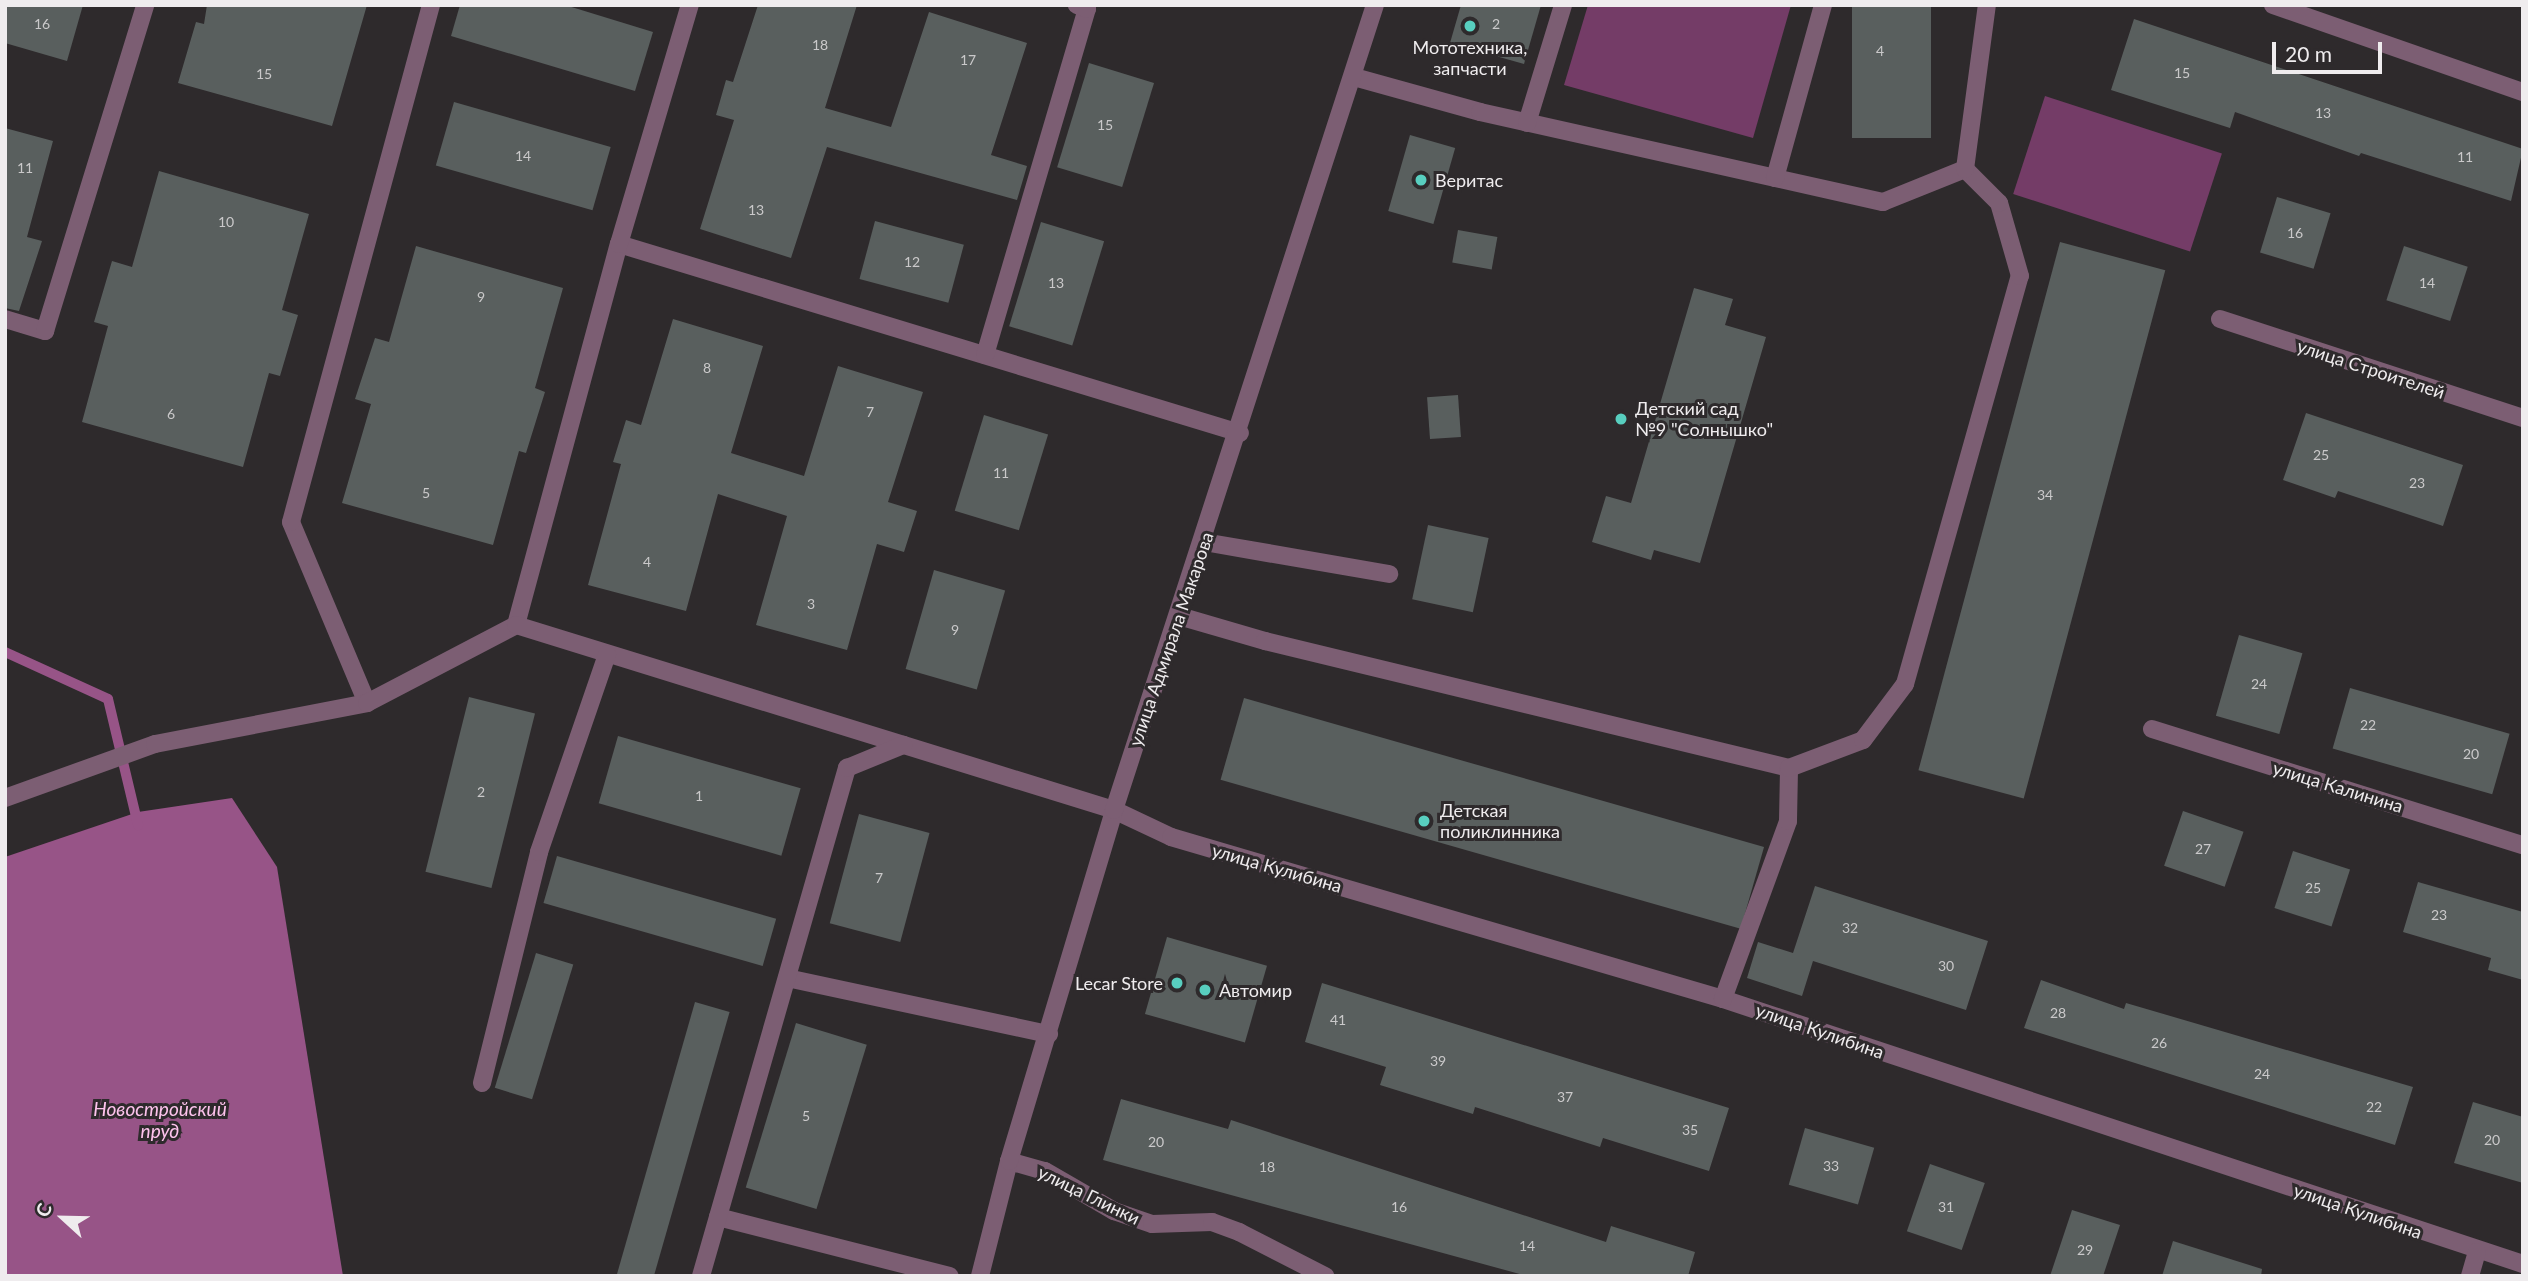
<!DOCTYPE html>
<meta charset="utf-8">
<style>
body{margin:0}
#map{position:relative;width:2528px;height:1281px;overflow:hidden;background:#2e2a2c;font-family:Lato,sans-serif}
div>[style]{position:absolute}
.green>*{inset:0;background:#743c67;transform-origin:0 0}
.water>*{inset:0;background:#975487}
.stream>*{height:10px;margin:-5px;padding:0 5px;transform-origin:5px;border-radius:5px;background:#975487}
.building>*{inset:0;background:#595f5e;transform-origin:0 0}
.minor>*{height:18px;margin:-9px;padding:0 9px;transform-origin:9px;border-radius:9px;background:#7c5e73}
.dots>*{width:19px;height:19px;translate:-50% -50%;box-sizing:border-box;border:4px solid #2e2a2c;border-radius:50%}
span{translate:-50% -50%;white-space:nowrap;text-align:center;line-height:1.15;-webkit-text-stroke:6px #2e2a2c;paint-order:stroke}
.number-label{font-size:14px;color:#cac9ca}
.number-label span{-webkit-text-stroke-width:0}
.poi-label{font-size:18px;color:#efecee}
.left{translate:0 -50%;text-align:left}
.right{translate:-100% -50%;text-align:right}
.street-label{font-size:18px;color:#efecee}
.water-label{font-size:19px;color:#fec3ed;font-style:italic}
.frame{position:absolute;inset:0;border:7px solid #efecee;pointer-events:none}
.north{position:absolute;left:28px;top:1183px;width:70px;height:70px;-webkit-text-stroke:5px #2e2a2c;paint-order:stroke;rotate:292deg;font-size:19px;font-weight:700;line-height:28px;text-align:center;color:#efecee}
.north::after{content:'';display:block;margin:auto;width:24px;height:32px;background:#efecee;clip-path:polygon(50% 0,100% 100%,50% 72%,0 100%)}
.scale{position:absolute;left:2272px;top:42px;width:110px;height:32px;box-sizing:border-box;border:4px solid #efecee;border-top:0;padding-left:9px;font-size:21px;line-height:24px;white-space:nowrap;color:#efecee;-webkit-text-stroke:5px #2e2a2c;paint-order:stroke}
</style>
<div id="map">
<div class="green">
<div style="clip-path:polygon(1588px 5px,1791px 5px,1753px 138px,1564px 85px)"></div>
<div style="left:2045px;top:96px;width:186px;height:103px;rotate:18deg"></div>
</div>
<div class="water">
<div style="clip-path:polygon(232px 798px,277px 867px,343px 1276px,5px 1276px,5px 857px,138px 812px)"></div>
</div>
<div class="stream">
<div style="left:5px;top:652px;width:113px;rotate:24.5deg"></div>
<div style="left:108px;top:699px;width:130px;rotate:76.6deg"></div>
</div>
<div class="building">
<div style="clip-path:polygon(5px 5px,83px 5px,67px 61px,5px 43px)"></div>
<div style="clip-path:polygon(207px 5px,367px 5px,332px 126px,178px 83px,196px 22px,204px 24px)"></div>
<div style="clip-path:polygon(460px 5px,565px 5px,653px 32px,635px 91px,451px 36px)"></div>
<div style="clip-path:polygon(758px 5px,857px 5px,825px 108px,891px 127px,929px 12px,1027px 43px,991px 155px,1027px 166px,1017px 200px,827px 147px,791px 258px,700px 229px,734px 120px,716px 115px,726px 80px,733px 82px)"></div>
<div style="clip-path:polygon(1461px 5px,1541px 5px,1524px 64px,1450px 43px)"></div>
<div style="left:1852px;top:5px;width:79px;height:133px"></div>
<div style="clip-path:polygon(2134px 19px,2523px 149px,2511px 201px,2361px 153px,2359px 156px,2235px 112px,2230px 128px,2111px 90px)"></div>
<div style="left:1089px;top:63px;width:68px;height:109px;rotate:17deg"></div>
<div style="left:454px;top:102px;width:163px;height:66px;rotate:16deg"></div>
<div style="clip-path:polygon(5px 128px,53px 141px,27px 237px,42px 241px,19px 311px,5px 308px)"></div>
<div style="left:1410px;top:135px;width:47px;height:79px;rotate:16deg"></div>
<div style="clip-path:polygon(159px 171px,309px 214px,282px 310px,298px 315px,280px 376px,269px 373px,243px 467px,82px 422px,108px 326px,94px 322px,112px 261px,132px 267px)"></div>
<div style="left:2277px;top:197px;width:56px;height:58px;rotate:17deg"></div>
<div style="left:875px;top:221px;width:92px;height:60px;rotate:15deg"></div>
<div style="left:1041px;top:222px;width:66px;height:109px;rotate:17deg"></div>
<div style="left:1458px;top:230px;width:40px;height:33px;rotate:10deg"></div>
<div style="left:2060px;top:242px;width:109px;height:547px;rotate:15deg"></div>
<div style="clip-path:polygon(416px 246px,563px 288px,535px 388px,545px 392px,526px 453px,519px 451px,493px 545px,342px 503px,371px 404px,355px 399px,375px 338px,389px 342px)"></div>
<div style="left:2404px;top:246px;width:67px;height:57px;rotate:18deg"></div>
<div style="clip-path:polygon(1694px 288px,1733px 299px,1725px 325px,1766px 337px,1700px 563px,1654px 550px,1651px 560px,1592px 542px,1606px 496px,1631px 503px)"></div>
<div style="clip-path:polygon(673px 319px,763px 346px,731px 453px,804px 476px,838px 366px,923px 392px,888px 502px,917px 511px,904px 552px,877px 544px,847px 650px,756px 625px,787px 516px,718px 494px,686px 611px,588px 585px,621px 464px,613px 462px,626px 420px,641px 425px)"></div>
<div style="left:1458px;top:395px;width:42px;height:31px;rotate:86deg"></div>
<div style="clip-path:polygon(2306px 413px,2463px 465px,2443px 526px,2338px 491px,2335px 498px,2283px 480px)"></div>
<div style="left:984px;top:415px;width:67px;height:100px;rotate:17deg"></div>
<div style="left:1428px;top:525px;width:62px;height:76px;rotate:12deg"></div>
<div style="left:934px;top:570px;width:74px;height:103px;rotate:16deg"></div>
<div style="left:2239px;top:635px;width:66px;height:84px;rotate:16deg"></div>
<div style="left:2350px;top:688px;width:166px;height:63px;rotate:16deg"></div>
<div style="left:469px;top:697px;width:68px;height:180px;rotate:14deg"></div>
<div style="left:1244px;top:698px;width:541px;height:85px;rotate:16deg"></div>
<div style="left:618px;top:736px;width:190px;height:70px;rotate:16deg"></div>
<div style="left:2183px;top:811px;width:64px;height:58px;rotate:19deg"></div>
<div style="left:859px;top:814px;width:73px;height:113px;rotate:15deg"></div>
<div style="left:2293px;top:851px;width:60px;height:60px;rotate:18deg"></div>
<div style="left:557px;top:856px;width:228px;height:49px;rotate:16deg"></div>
<div style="clip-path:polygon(2418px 882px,2523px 912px,2523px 980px,2488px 970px,2491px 958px,2403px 932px)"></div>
<div style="clip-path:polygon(1815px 886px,1988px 941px,1966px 1010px,1813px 961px,1802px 996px,1747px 978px,1758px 942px,1793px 953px)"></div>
<div style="left:1167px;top:937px;width:104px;height:80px;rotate:16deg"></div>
<div style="left:536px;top:953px;width:39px;height:141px;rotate:17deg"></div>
<div style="clip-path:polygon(2041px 980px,2124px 1009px,2126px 1003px,2413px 1087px,2395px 1145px,2024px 1028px)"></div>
<div style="clip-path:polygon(1322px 983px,1729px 1108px,1709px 1171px,1603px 1138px,1600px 1147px,1475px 1107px,1473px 1114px,1380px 1085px,1386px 1067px,1305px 1042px)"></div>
<div style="left:695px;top:1002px;width:36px;height:286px;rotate:16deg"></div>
<div style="left:796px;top:1023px;width:74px;height:172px;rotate:17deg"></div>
<div style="clip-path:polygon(1121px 1099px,1228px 1129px,1231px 1120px,1606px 1242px,1611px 1226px,1695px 1252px,1688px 1276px,1527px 1276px,1103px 1160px)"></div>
<div style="clip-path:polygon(2473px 1102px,2523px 1117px,2523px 1183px,2454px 1163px)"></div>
<div style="left:1805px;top:1128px;width:72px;height:59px;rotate:16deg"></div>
<div style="left:1930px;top:1164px;width:58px;height:71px;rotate:19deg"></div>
<div style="clip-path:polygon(2072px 1210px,2120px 1225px,2103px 1276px,2050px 1276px)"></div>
<div style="clip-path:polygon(2173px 1241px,2262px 1269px,2261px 1276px,2162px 1276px)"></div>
</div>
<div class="minor">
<div style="left:2273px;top:5px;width:265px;rotate:19.2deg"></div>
<div style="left:1354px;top:77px;width:131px;rotate:15.5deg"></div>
<div style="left:1480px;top:112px;width:413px;rotate:12.6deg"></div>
<div style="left:1883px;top:202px;width:88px;rotate:-21.9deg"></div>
<div style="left:1527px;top:123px;width:123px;rotate:-73deg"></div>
<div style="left:1775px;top:178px;width:180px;rotate:-74.5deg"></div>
<div style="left:619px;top:244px;width:649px;rotate:16.93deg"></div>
<div style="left:5px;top:319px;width:42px;rotate:16.7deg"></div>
<div style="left:45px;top:331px;width:341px;rotate:-72.9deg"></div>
<div style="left:2220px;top:319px;width:319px;rotate:18.1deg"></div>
<div style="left:985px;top:355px;width:361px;rotate:-73.6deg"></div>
<div style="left:1087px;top:9px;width:11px;rotate:-158deg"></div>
<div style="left:1204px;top:542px;width:188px;rotate:9.8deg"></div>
<div style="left:1179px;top:616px;width:90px;rotate:16.2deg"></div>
<div style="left:1265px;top:641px;width:539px;rotate:13.62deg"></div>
<div style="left:516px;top:625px;width:395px;rotate:-74.9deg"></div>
<div style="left:619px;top:244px;width:249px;rotate:-73.5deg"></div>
<div style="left:367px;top:703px;width:196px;rotate:-112.8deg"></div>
<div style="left:291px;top:522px;width:536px;rotate:-74.85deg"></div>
<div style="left:2152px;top:729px;width:389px;rotate:17.4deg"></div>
<div style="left:5px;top:798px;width:159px;rotate:-19.8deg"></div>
<div style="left:155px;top:744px;width:216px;rotate:-10.9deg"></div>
<div style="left:367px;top:703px;width:168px;rotate:-27.6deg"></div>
<div style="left:516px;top:625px;width:626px;rotate:17.19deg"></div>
<div style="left:1114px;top:810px;width:63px;rotate:25.3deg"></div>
<div style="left:1171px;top:837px;width:575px;rotate:16.36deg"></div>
<div style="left:1723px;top:999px;width:843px;rotate:18.33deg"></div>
<div style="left:787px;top:978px;width:268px;rotate:12.1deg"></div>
<div style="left:1723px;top:999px;width:189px;rotate:-69.9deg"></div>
<div style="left:1788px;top:821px;width:53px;rotate:-88.9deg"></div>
<div style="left:1789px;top:768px;width:79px;rotate:-20.7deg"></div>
<div style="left:1863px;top:740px;width:70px;rotate:-53.1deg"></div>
<div style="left:1905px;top:684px;width:424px;rotate:-74.3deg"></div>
<div style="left:2020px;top:276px;width:76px;rotate:-106deg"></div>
<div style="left:1999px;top:203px;width:48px;rotate:-135deg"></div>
<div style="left:1965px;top:169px;width:165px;rotate:-82.4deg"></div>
<div style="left:482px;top:1083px;width:238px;rotate:-76.1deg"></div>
<div style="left:539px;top:852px;width:209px;rotate:-71deg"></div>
<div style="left:1009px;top:1161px;width:37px;rotate:16deg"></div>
<div style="left:1045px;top:1171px;width:80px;rotate:30.1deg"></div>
<div style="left:1114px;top:1211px;width:40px;rotate:18.9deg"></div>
<div style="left:1152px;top:1224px;width:60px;rotate:-1.9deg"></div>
<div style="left:1212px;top:1222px;width:29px;rotate:20deg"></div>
<div style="left:1239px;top:1232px;width:97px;rotate:27.1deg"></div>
<div style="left:718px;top:1217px;width:239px;rotate:14.3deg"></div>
<div style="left:701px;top:1276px;width:529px;rotate:-73.97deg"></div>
<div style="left:847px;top:768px;width:61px;rotate:-22.3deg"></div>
<div style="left:980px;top:1276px;width:119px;rotate:-75.8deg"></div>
<div style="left:1009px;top:1161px;width:366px;rotate:-73.3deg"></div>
<div style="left:1114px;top:810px;width:846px;rotate:-72.04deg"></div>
<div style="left:2470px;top:1276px;width:25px;rotate:-74deg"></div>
</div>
<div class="dots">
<div style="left:1470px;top:26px;background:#58cebf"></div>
<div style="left:1421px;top:180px;background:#58cebf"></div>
<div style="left:1621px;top:419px;background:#58cebf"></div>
<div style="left:1424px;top:821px;background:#58cebf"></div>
<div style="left:1177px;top:983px;background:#58cebf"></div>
<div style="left:1205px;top:990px;background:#58cebf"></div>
</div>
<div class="number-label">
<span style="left:42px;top:24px">16</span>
<span style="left:1496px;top:24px">2</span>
<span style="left:820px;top:45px">18</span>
<span style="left:1880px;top:51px">4</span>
<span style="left:968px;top:60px">17</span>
<span style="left:2182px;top:73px">15</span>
<span style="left:264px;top:74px">15</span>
<span style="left:2323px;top:113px">13</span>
<span style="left:1105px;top:125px">15</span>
<span style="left:523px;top:156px">14</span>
<span style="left:2465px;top:157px">11</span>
<span style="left:25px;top:168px">11</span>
<span style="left:756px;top:210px">13</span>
<span style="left:226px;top:222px">10</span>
<span style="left:2295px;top:233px">16</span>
<span style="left:912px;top:262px">12</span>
<span style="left:1056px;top:283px">13</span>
<span style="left:2427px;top:283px">14</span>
<span style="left:481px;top:297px">9</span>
<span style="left:707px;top:368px">8</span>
<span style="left:870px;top:412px">7</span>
<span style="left:171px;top:414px">6</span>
<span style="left:2321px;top:455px">25</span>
<span style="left:1001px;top:473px">11</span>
<span style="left:2417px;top:483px">23</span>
<span style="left:426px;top:493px">5</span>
<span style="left:2045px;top:495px">34</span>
<span style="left:647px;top:562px">4</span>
<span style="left:811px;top:604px">3</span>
<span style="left:955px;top:630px">9</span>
<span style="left:2259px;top:684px">24</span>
<span style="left:2368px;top:725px">22</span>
<span style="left:2471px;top:754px">20</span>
<span style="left:481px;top:792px">2</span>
<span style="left:699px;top:796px">1</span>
<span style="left:2203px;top:849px">27</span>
<span style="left:879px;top:878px">7</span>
<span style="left:2313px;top:888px">25</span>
<span style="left:2439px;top:915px">23</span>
<span style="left:1850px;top:928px">32</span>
<span style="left:1946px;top:966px">30</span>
<span style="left:2058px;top:1013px">28</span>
<span style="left:1338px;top:1020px">41</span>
<span style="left:2159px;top:1043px">26</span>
<span style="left:1438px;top:1061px">39</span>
<span style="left:2262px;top:1074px">24</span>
<span style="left:1565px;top:1097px">37</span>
<span style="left:2374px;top:1107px">22</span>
<span style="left:806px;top:1116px">5</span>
<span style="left:1690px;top:1130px">35</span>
<span style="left:2492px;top:1140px">20</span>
<span style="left:1156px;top:1142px">20</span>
<span style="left:1831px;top:1166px">33</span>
<span style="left:1267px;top:1167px">18</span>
<span style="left:1399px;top:1207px">16</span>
<span style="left:1946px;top:1207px">31</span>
<span style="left:1527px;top:1246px">14</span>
<span style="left:2085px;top:1250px">29</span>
</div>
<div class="poi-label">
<span style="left:1470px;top:58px">Мототехника,<br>запчасти</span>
<span class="left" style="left:1435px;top:180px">Веритас</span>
<span class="left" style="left:1635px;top:419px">Детский сад<br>№9 "Солнышко"</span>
<span class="left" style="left:1440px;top:821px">Детская<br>поликлинника</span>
<span class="right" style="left:1163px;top:983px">Lecar Store</span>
<span class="left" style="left:1219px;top:990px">Автомир</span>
</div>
<div class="street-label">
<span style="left:2371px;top:369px;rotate:18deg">улица Строителей</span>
<span style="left:1171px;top:639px;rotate:-71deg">улица Адмирала Макарова</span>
<span style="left:2338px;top:787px;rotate:17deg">улица Калинина</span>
<span style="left:1277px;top:868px;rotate:16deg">улица Кулибина</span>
<span style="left:1820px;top:1031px;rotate:19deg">улица Кулибина</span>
<span style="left:1089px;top:1195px;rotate:26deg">улица Глинки</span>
<span style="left:2358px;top:1211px;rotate:19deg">улица Кулибина</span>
</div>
<div class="water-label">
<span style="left:160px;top:1120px">Новостройский<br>пруд</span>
</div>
<div class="frame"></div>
<div class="north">С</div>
<div class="scale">20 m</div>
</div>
